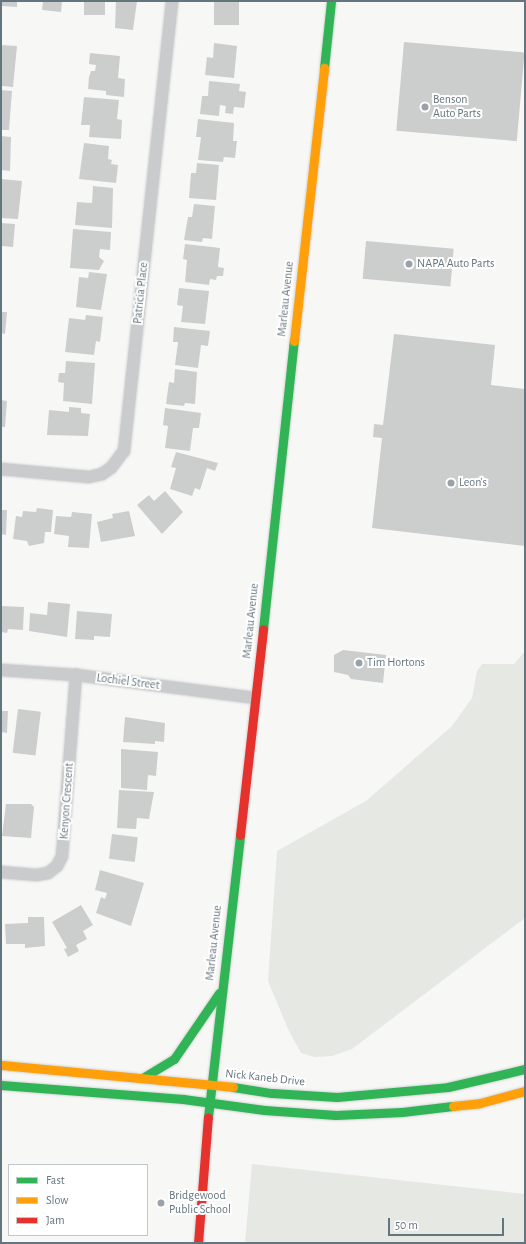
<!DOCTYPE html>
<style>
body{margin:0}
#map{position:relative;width:526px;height:1244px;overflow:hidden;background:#f7f7f6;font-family:"Alegreya Sans",sans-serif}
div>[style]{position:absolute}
.green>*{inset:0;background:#e6e8e4}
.building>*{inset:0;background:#cccece;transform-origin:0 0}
.roads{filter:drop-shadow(0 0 1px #d2d3d4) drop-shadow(0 0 1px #d2d3d4)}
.street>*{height:12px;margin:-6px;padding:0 6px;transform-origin:6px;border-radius:6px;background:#c9cbcc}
.fast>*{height:9px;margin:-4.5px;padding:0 4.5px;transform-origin:4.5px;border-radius:4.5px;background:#30b455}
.slow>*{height:9px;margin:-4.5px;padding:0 4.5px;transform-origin:4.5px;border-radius:4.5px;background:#ff9f0a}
.jam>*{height:9px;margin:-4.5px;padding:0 4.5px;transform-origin:4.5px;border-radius:4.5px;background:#e5322d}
.dots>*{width:11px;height:11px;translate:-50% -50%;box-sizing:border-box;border:2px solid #fff;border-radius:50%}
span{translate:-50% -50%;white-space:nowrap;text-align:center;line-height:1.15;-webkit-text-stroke:4px #fff;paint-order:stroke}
.poi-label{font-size:12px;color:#65757e}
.left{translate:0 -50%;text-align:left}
.street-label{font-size:12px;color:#65757e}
.frame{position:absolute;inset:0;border:2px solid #65757e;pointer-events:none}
.legend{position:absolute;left:8px;top:1164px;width:140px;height:72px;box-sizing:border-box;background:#fff;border:1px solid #c1c8cb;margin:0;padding:5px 7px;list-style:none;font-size:12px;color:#65757e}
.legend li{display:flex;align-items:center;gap:8px;height:20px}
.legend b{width:20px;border:1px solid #c1c8cb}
.scale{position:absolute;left:388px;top:1218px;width:116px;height:18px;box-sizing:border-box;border:2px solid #65757e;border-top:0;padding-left:5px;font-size:12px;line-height:14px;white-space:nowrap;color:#65757e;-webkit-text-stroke:3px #fff;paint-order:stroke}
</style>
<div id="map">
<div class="green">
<div style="clip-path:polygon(525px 651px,525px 918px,352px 1049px,332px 1056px,315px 1057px,301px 1053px,289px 1031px,268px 981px,277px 851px,366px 801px,452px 726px,472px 698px,477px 671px,482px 664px,514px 664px)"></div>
<div style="clip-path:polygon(252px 1164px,525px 1194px,525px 1243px,245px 1243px)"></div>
</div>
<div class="building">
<div style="clip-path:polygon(1px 1px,17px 1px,17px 7px,1px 6px)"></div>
<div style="clip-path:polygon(43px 1px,62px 1px,61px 12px,42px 10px)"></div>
<div style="left:84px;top:1px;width:21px;height:14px"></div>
<div style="clip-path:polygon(116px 1px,137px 1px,133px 30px,115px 28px)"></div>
<div style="left:214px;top:1px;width:25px;height:24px"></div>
<div style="left:404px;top:42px;width:121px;height:89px;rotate:5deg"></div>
<div style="clip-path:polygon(214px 43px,237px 46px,234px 78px,205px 75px,207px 57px,213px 58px)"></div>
<div style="clip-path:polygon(1px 45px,17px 46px,13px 87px,1px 86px)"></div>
<div style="clip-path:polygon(90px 53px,120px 56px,118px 78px,125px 79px,124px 97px,106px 95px,106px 91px,88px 89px,89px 77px,91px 71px,95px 71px,96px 65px,89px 64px)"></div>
<div style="clip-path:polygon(209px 81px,240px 84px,239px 91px,246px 92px,244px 108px,234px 107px,233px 114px,225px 113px,226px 106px,220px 105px,219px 116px,200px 114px,202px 96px,208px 96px)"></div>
<div style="clip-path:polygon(1px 90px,12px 91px,9px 130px,1px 130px)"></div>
<div style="clip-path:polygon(84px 97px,119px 100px,117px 119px,122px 120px,121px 139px,89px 137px,90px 125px,81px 125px)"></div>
<div style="clip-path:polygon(198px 119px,234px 123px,233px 141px,237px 141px,235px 158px,224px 157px,223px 162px,198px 160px,201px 137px,196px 137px)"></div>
<div style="clip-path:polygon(1px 136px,11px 137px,10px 171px,1px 170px)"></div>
<div style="clip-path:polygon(84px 143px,109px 146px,108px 159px,112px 160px,111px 164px,118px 165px,116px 183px,79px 179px)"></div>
<div style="clip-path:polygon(197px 163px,219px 165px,216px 200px,189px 198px,191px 173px,196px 173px)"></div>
<div style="clip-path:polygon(1px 179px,22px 181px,18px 219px,1px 218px)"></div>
<div style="clip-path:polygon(93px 186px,113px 188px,112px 228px,75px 225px,77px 202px,92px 203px)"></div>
<div style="clip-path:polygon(194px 204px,215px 206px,212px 239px,203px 238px,202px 242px,184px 240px,188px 217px,192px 217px)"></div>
<div style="clip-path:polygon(1px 223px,15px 224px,13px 247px,1px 246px)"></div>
<div style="clip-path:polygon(73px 229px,111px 232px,110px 250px,100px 249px,99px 257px,104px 261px,99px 270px,70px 268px)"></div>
<div style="left:366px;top:241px;width:88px;height:38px;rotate:5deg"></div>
<div style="clip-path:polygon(185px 244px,220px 248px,218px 267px,224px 268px,223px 276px,217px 276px,216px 280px,210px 279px,209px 285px,185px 282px,187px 260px,183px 259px)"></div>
<div style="clip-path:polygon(89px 272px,107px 274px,101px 310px,76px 307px,79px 277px,88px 278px)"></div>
<div style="clip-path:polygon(179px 288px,209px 291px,205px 324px,181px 322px,183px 306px,177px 305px)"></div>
<div style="clip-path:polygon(1px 312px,7px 312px,5px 334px,1px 333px)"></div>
<div style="clip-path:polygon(86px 315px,103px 317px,100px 342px,96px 341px,94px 355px,65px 352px,69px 318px,85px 320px)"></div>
<div style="clip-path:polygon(174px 327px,210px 331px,208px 346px,201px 345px,198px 368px,175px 365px,178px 342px,173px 342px)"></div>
<div style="clip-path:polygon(394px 334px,495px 345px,491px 385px,525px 389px,525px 546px,372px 528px,382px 438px,373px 437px,374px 424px,383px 425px)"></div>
<div style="clip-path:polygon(66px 361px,95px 363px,92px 404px,63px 401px,64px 383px,58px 382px,59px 373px,65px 373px)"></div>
<div style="clip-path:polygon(175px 369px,197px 372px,195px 404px,185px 403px,184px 406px,166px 404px,169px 382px,174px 383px)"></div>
<div style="clip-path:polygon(1px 400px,7px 401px,5px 427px,1px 427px)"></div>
<div style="clip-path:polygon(69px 407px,81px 408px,81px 413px,90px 414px,88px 436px,47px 435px,49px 410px,69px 412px)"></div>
<div style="clip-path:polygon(165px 408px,201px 413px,199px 428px,193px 428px,190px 451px,165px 448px,168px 426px,163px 425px)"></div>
<div style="clip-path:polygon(176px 452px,218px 463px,215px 471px,207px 468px,200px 490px,195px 488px,192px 496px,170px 489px,176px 468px,171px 467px)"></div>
<div style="clip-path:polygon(165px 491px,183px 512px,162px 534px,137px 505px,149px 495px,154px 501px)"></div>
<div style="clip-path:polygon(37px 508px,53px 510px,51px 532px,45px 532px,44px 543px,29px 546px,27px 541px,13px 539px,16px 516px,22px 517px,23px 511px,36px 512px)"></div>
<div style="clip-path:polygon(1px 510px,7px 510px,6px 535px,1px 534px)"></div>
<div style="clip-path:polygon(129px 511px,135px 536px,101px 542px,97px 522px,113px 518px,112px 514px)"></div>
<div style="clip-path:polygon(72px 512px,92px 514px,89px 548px,68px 547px,69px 536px,54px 534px,56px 516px,71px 517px)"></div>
<div style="clip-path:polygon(48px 602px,70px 604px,67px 637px,29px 631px,30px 613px,47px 615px)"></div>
<div style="clip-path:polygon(1px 606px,24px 607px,23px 630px,8px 629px,7px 633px,1px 632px)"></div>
<div style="clip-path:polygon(77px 611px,112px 614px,110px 637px,94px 636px,94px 640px,75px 639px)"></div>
<div style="clip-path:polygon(343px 650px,386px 655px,383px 683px,351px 679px,348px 675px,334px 672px,334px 655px)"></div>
<div style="left:18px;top:709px;width:23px;height:44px;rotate:7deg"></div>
<div style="clip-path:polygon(1px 711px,8px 711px,7px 733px,1px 732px)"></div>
<div style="clip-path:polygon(125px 717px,165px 723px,164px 742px,155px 741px,155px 744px,123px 742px)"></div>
<div style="clip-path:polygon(121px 749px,158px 752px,156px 776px,148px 775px,147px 790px,121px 788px)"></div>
<div style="clip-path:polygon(119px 790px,154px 792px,149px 819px,137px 818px,136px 829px,117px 828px)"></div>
<div style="clip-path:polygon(6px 804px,31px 804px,34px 807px,31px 838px,2px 836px)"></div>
<div style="left:112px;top:834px;width:26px;height:25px;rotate:7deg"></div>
<div style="clip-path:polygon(100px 870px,144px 883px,131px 926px,96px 913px,101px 897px,105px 899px,107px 893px,95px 890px)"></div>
<div style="clip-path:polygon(81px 905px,93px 925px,83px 931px,87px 939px,76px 945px,79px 951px,68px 957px,64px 949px,67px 948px,52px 922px)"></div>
<div style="clip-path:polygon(28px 917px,44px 917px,45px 946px,25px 948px,25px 944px,6px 944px,5px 924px,28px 923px)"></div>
</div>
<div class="roads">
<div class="street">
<div style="left:1px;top:469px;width:88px;rotate:5.2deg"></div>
<div style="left:89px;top:477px;width:13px;rotate:-13deg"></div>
<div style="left:102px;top:474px;width:11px;rotate:-34deg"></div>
<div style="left:111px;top:468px;width:21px;rotate:-53deg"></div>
<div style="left:124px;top:451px;width:453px;rotate:-83.9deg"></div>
<div style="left:1px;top:670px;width:75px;rotate:3.8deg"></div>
<div style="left:76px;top:675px;width:180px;rotate:7.3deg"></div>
<div style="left:1px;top:872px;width:35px;rotate:5deg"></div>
<div style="left:36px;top:875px;width:12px;rotate:-9deg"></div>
<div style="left:48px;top:873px;width:11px;rotate:-38deg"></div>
<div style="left:57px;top:866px;width:11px;rotate:-63deg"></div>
<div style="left:62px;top:856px;width:182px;rotate:-85.6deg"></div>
</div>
<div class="fast">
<div style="left:324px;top:68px;width:67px;rotate:-84deg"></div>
<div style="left:263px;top:629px;width:290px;rotate:-83.9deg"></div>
<div style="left:144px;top:1077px;width:35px;rotate:-31deg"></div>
<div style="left:174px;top:1059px;width:80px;rotate:-55.7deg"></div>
<div style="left:1px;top:1085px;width:183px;rotate:4.4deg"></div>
<div style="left:183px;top:1099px;width:82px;rotate:7.7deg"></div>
<div style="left:264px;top:1110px;width:72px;rotate:4deg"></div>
<div style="left:336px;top:1115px;width:66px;rotate:-2.6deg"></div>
<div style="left:402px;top:1112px;width:51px;rotate:-6.7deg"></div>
<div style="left:233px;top:1087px;width:39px;rotate:9deg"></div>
<div style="left:272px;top:1093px;width:65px;rotate:3.5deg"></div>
<div style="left:337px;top:1097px;width:111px;rotate:-5.1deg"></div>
<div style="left:448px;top:1087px;width:79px;rotate:-13.2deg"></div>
<div style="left:208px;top:1117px;width:284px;rotate:-83.5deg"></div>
</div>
<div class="slow">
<div style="left:294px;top:341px;width:275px;rotate:-83.7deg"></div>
<div style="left:1px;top:1065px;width:233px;rotate:5.4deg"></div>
<div style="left:453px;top:1106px;width:27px;rotate:-6deg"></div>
<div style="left:480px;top:1103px;width:47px;rotate:-14.9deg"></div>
</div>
<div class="jam">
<div style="left:240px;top:835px;width:207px;rotate:-83.6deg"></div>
<div style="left:198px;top:1243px;width:126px;rotate:-85.5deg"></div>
</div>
</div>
<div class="dots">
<div style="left:425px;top:107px;background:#98a2a8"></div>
<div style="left:409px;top:264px;background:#98a2a8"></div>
<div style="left:451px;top:483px;background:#98a2a8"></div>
<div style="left:359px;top:663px;background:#98a2a8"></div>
<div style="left:161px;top:1203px;background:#98a2a8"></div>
</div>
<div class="poi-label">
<span class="left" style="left:433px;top:107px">Benson<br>Auto Parts</span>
<span class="left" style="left:417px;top:264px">NAPA Auto Parts</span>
<span class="left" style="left:459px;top:483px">Leon's</span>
<span class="left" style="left:367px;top:663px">Tim Hortons</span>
<span class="left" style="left:169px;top:1203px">Bridgewood<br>Public School</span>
</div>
<div class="street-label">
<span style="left:141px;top:293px;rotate:-84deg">Patricia Place</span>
<span style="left:286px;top:299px;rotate:-84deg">Marleau Avenue</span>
<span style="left:251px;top:621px;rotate:-84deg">Marleau Avenue</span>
<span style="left:128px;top:682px;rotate:7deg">Lochiel Street</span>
<span style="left:67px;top:801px;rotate:-86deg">Kenyon Crescent</span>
<span style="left:214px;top:943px;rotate:-84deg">Marleau Avenue</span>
<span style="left:265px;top:1078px;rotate:6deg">Nick Kaneb Drive</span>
</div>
<div class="frame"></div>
<ul class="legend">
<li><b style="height:5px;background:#30b455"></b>Fast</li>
<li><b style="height:5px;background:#ff9f0a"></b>Slow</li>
<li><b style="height:5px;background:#e5322d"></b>Jam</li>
</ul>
<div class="scale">50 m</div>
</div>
